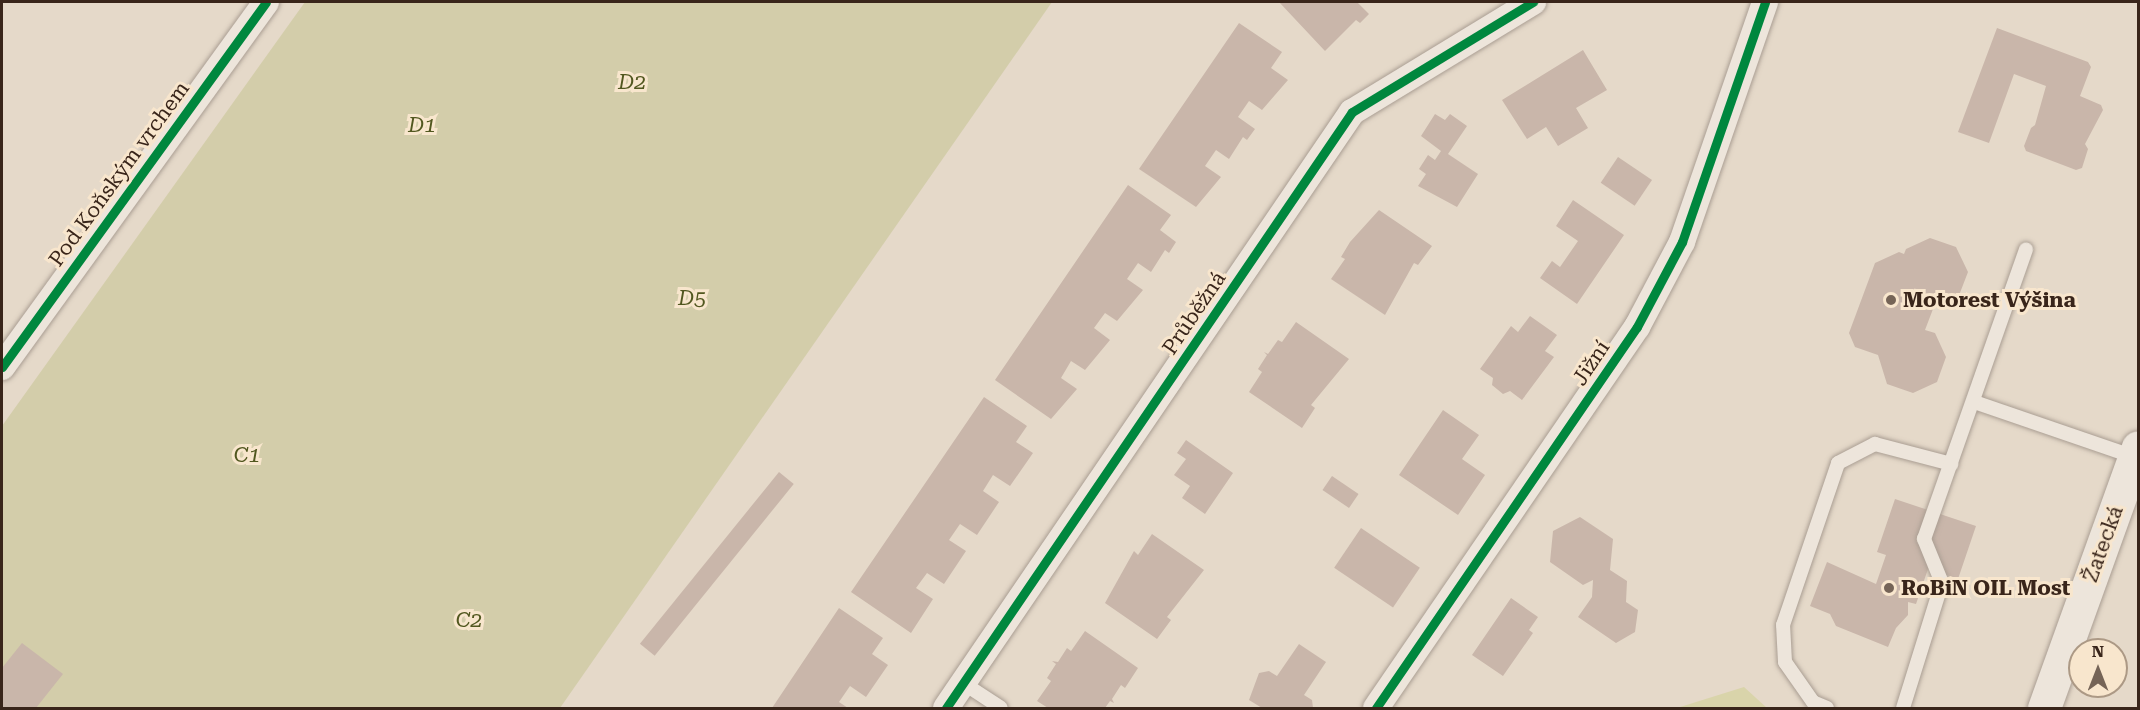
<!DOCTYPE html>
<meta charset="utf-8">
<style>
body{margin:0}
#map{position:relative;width:2140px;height:710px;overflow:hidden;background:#e5d9c9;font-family:"Roboto Serif",serif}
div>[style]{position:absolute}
.green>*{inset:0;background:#d9d4aa}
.cemetery>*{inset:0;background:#d3cdaa}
.building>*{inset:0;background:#c9b6aa;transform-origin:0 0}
.roads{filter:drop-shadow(0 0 2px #aa9e93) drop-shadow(0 0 2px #aa9e93)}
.service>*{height:14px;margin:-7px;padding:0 7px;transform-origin:7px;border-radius:7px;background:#ede5db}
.minor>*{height:26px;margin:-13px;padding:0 13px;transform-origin:13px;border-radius:13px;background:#ede5db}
.tertiary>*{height:33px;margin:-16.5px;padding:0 16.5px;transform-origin:16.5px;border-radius:16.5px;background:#ede5db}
.cycleway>*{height:9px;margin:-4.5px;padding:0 4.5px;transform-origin:4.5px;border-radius:4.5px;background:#00873e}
.dots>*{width:16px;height:16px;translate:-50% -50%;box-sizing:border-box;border:3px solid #f8e6cd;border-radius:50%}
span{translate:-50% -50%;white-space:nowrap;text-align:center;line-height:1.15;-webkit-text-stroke:6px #f8e6cd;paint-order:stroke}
.park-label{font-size:21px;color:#51571f;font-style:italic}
.street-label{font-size:21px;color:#39251a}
.poi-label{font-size:21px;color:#39251a;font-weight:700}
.left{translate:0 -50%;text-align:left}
.frame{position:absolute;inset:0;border:3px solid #39251a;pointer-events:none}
.north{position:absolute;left:2068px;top:638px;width:60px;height:60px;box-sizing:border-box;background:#f8e6cd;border:2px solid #ac9985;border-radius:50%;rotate:0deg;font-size:16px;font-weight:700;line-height:24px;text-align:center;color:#39251a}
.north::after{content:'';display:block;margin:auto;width:21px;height:27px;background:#756457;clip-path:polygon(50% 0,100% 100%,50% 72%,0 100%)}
</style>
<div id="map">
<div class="green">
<div style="clip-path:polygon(1744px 687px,1767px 708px,1677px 708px)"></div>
</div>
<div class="cemetery">
<div style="clip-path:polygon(305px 2px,1052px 2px,560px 708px,2px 708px,2px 426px)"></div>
</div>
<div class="building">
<div style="clip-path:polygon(1279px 2px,1357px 2px,1369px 14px,1360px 23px,1356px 20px,1325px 51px)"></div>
<div style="clip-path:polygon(1239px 23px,1282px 52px,1271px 68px,1288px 80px,1262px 110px,1249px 101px,1238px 117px,1255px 129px,1247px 140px,1243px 137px,1229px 159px,1216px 150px,1205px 166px,1221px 177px,1196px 207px,1139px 169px)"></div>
<div style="clip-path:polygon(1997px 28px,2088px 62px,2091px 67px,2080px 96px,2101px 105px,2103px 110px,2085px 144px,2088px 149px,2082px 168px,2076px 170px,2026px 151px,2024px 146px,2031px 128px,2035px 125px,2046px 86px,2014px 74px,1989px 143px,1958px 132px)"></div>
<div style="clip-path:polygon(1583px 50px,1607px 90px,1576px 108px,1588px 128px,1558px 146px,1546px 127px,1527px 139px,1502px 100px)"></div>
<div style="clip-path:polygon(1435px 114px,1445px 120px,1450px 114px,1467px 126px,1448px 154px,1478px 174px,1457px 207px,1418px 186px,1426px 174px,1419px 169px,1428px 155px,1435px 160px,1441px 151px,1421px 136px)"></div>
<div style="left:1618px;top:157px;width:41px;height:31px;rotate:34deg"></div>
<div style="clip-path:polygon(1128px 185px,1171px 215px,1160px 230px,1176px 242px,1169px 253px,1165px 250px,1151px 272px,1138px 263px,1127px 279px,1143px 290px,1117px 321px,1105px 313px,1094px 328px,1110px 340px,1085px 370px,1071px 361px,1061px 378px,1077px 389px,1051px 419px,995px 380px)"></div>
<div style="clip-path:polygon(1573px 200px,1624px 235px,1577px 304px,1540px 278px,1552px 261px,1560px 267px,1578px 241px,1556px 226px)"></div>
<div style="clip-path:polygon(1379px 210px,1432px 246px,1418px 265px,1414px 263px,1385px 315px,1331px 279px,1345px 259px,1341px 257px,1350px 242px)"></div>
<div style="clip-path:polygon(1930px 238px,1956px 247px,1968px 272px,1958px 298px,1933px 309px,1925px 330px,1935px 333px,1946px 357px,1937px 382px,1913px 393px,1887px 384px,1878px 355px,1855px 347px,1849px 333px,1875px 263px,1899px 252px,1904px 254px,1906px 249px)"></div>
<div style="clip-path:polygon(1530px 316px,1557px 335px,1545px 351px,1554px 357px,1522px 400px,1510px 391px,1503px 394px,1492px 385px,1493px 378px,1480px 369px,1511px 326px,1518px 332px)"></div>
<div style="clip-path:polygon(1296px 322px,1349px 359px,1311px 405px,1315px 408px,1302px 428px,1249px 392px,1262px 372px,1258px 369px,1267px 355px,1264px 352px,1268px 354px,1278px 340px,1282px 342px)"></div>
<div style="clip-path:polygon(984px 397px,1027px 426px,1016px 442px,1033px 453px,1010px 486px,993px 475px,983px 491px,999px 502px,977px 535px,960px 524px,949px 540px,966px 551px,944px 584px,927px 573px,916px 588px,933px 599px,911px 633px,851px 592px)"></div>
<div style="clip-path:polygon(1443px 410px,1479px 435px,1462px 459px,1485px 475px,1458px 515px,1399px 475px)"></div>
<div style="clip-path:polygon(1186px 440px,1233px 473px,1205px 514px,1182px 498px,1190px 486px,1174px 475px,1186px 459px,1177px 453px)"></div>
<div style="left:779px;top:472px;width:19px;height:221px;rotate:39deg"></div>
<div style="left:1332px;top:476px;width:32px;height:17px;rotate:34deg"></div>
<div style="clip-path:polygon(1895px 499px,1976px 526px,1958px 579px,1928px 569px,1916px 604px,1908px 602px,1908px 615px,1896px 628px,1888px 647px,1836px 626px,1830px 614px,1810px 606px,1827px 562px,1876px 584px,1886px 555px,1877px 552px)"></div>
<div style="clip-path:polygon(1580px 517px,1613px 539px,1610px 570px,1627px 581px,1626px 602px,1638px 610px,1635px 632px,1616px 643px,1578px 617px,1592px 597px,1593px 580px,1583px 585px,1550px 562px,1553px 531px)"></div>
<div style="left:1361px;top:528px;width:71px;height:48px;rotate:34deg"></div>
<div style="clip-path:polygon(1152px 534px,1204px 570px,1167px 617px,1171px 620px,1157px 639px,1105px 603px,1134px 551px,1138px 555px)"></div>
<div style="clip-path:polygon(1511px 598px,1538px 617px,1529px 630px,1533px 633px,1503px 676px,1472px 655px)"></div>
<div style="clip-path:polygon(839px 608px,883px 638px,872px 654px,888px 665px,866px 697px,850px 686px,839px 702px,848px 708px,772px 708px)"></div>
<div style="clip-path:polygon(1085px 631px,1138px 668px,1125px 688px,1121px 685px,1112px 699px,1114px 703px,1110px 701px,1105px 708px,1048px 708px,1037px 701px,1051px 681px,1047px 678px,1056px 664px,1052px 661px,1058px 662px,1067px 648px,1071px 651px)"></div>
<div style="clip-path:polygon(22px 643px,63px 674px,36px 708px,2px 708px,2px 668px)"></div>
<div style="clip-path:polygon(1299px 644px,1326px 662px,1304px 695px,1312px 700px,1313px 708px,1262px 708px,1249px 700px,1259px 673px,1269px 671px,1277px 676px)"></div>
</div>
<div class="roads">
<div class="service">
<div style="left:1974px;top:402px;width:170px;rotate:18.9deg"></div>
<div style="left:963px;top:683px;width:45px;rotate:33.3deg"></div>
<div style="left:1827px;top:708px;width:15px;rotate:-157deg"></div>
<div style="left:1813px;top:702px;width:49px;rotate:-125deg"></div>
<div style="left:1785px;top:662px;width:37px;rotate:-93deg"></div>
<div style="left:1783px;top:625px;width:171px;rotate:-71.2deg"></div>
<div style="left:1838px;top:463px;width:42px;rotate:-27.2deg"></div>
<div style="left:1875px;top:444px;width:79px;rotate:14.7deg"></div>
<div style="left:1903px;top:708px;width:131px;rotate:-72.7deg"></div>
<div style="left:1942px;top:583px;width:48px;rotate:-112.2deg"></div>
<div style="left:1924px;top:539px;width:307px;rotate:-70.6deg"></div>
</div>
<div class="minor">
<div style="left:2px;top:367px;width:450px;rotate:-54.1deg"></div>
<div style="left:946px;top:708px;width:721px;rotate:-55.74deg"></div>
<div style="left:1352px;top:112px;width:212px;rotate:-31.3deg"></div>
<div style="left:1376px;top:708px;width:462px;rotate:-55.6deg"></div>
<div style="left:1637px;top:327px;width:96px;rotate:-62.1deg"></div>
<div style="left:1682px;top:242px;width:254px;rotate:-70.9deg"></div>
</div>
<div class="tertiary">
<div style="left:2044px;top:708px;width:277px;rotate:-70.2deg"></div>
</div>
</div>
<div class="cycleway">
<div style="left:2px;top:367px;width:450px;rotate:-54.1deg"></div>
<div style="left:946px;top:708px;width:721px;rotate:-55.74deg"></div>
<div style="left:1352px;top:112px;width:212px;rotate:-31.3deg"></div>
<div style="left:1376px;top:708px;width:462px;rotate:-55.6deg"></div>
<div style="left:1637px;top:327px;width:96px;rotate:-62.1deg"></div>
<div style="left:1682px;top:242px;width:254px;rotate:-70.9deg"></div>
</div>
<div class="dots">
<div style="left:1891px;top:300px;background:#756457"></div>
<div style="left:1889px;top:588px;background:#756457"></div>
</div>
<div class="park-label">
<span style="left:632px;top:82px">D2</span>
<span style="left:422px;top:125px">D1</span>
<span style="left:692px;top:298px">D5</span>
<span style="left:247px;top:455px">C1</span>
<span style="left:469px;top:620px">C2</span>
</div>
<div class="street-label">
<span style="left:119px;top:174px;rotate:-54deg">Pod Koňským vrchem</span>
<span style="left:1194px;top:313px;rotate:-56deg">Průběžná</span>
<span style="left:1591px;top:363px;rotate:-56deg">Jižní</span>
<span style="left:2103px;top:544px;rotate:-70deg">Žatecká</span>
</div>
<div class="poi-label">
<span class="left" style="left:1903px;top:300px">Motorest Výšina</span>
<span class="left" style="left:1901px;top:588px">RoBiN OIL Most</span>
</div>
<div class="frame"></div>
<div class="north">N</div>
</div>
